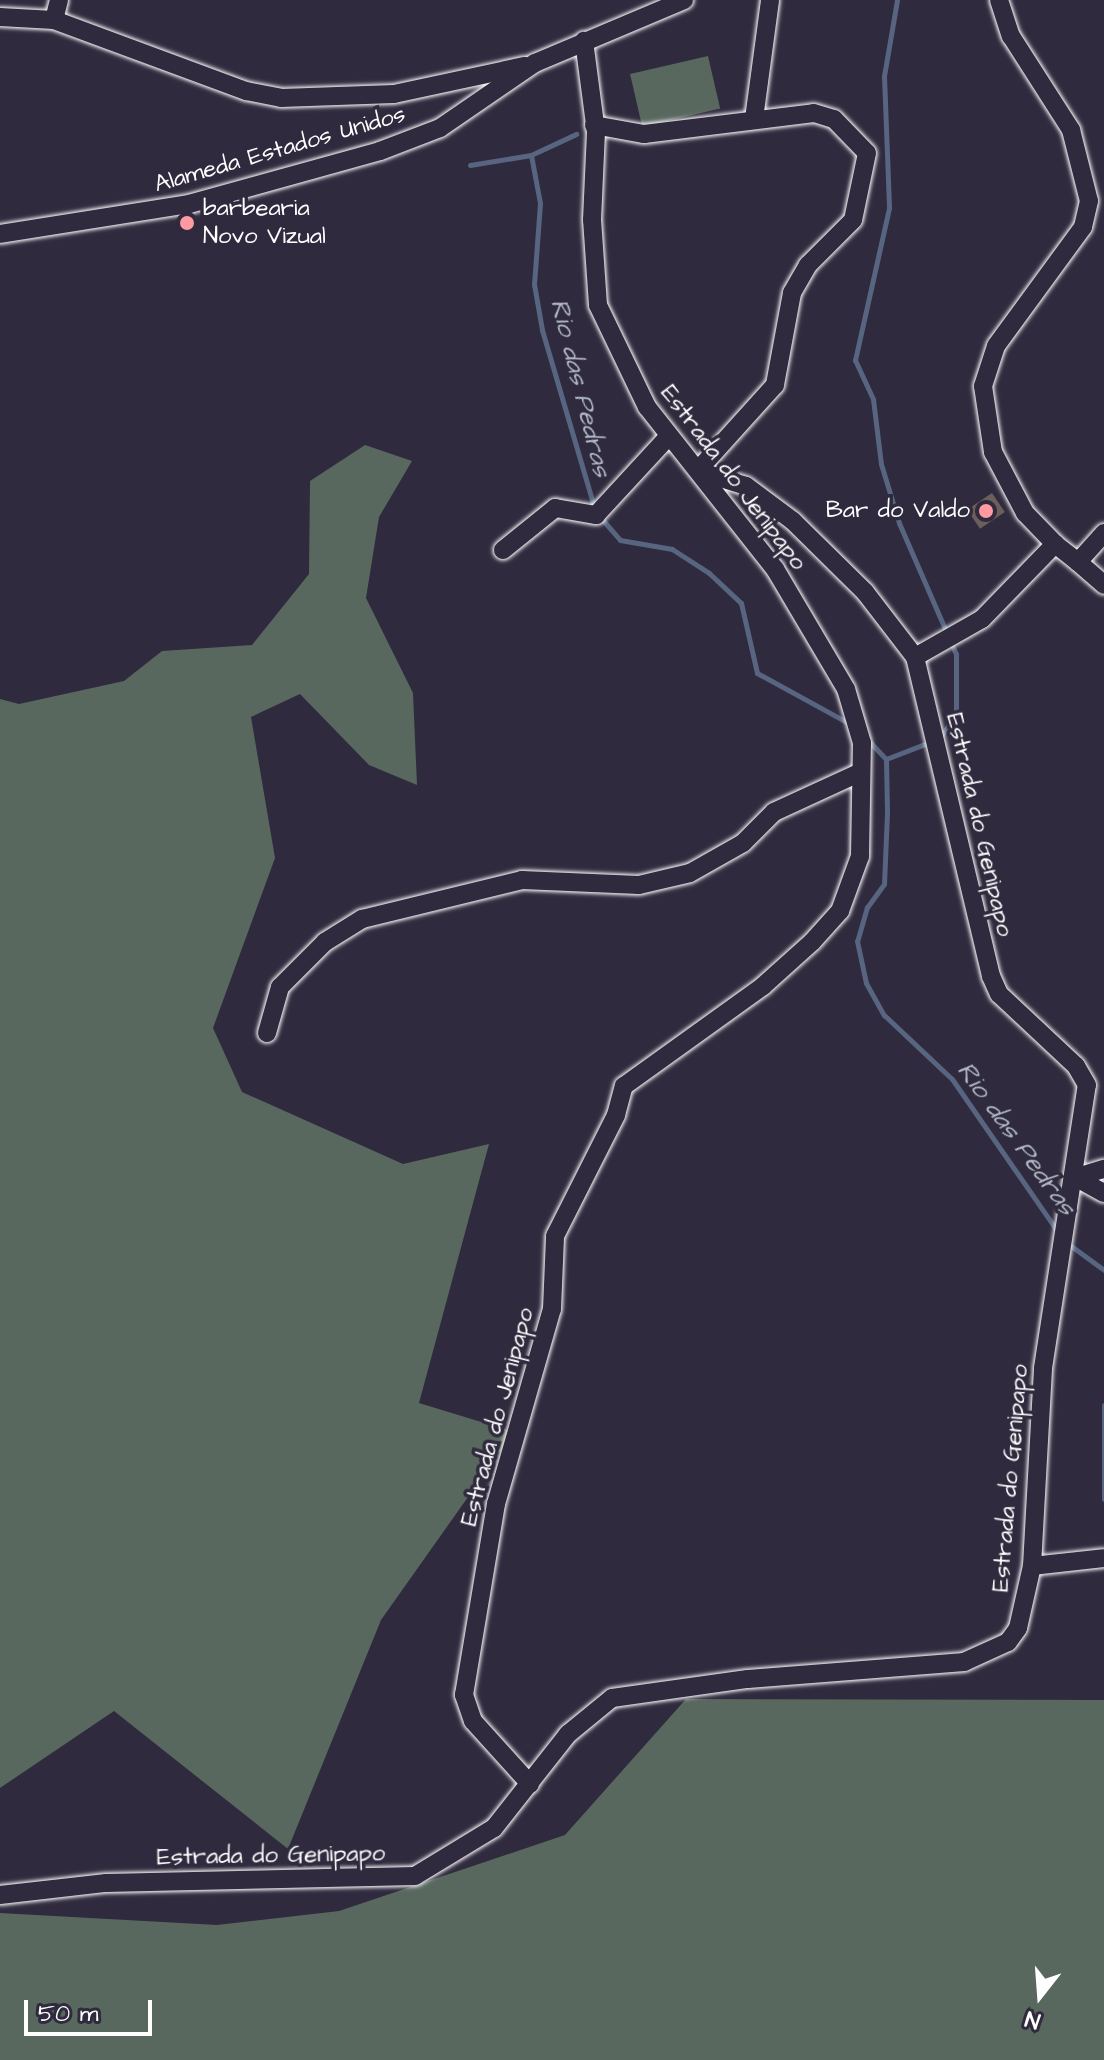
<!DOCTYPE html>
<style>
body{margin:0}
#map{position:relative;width:1104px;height:2060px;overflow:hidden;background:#2f2a3d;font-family:"Architects Daughter",sans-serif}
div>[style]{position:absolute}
.green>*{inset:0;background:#58685f;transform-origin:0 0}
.stream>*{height:5px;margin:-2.5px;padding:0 2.5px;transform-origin:2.5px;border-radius:2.5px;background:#576581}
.building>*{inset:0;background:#6c5e5a;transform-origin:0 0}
.roads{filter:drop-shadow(0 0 2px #fff) drop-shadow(0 0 2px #fff)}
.street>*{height:18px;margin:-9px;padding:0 9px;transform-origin:9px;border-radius:9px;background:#2f2a3d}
.dots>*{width:22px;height:22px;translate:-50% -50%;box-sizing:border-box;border:4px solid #2f2a3d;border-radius:50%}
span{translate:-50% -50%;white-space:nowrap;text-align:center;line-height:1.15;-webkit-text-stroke:7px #2f2a3d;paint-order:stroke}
.street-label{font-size:24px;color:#fff}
.poi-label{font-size:24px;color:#fff}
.left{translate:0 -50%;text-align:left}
.right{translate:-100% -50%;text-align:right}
.water-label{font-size:26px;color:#b3bac6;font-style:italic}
.north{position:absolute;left:1000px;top:1956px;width:80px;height:80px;-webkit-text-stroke:6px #2f2a3d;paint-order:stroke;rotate:197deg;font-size:22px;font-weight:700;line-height:32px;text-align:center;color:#fff}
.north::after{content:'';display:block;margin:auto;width:28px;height:36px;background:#fff;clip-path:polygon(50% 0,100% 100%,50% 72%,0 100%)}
.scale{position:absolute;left:24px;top:2000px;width:128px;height:36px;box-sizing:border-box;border:4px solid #fff;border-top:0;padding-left:10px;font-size:24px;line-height:28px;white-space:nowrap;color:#fff;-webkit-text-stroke:6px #2f2a3d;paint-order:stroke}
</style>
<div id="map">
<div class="green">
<div style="left:708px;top:56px;width:54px;height:80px;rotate:77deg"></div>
<div style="clip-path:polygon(365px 445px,412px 461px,379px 517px,366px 598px,413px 693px,417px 785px,369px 765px,300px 694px,251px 717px,275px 858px,213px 1028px,242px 1092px,403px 1164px,489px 1144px,419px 1403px,514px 1432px,381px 1620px,288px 1849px,114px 1711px,0 1788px,0 699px,19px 704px,124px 681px,162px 651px,252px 645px,309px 574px,310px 481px)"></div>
<div style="clip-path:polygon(686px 1699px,1104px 1700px,1104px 2060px,0 2060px,0 1913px,217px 1925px,339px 1911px,565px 1835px)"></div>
</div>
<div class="stream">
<div style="left:897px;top:0;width:77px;rotate:99.7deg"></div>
<div style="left:884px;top:76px;width:132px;rotate:87.8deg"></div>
<div style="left:889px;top:208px;width:156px;rotate:102.6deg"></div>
<div style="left:855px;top:360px;width:43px;rotate:65.2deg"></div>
<div style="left:873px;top:399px;width:65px;rotate:83deg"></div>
<div style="left:881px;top:464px;width:62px;rotate:73deg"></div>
<div style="left:899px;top:523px;width:143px;rotate:66.5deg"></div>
<div style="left:956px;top:654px;width:60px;rotate:90deg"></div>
<div style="left:956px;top:714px;width:30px;rotate:124deg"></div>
<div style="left:531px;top:155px;width:49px;rotate:79.4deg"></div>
<div style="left:540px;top:203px;width:81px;rotate:94.2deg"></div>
<div style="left:534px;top:284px;width:47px;rotate:80.1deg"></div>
<div style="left:542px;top:330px;width:188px;rotate:73.6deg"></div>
<div style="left:470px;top:165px;width:62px;rotate:-9.3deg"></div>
<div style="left:531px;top:155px;width:50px;rotate:-25deg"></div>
<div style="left:601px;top:518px;width:29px;rotate:49deg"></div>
<div style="left:620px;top:540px;width:53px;rotate:9.8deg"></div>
<div style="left:672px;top:549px;width:44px;rotate:33deg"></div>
<div style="left:709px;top:573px;width:44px;rotate:43.2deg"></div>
<div style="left:741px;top:603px;width:72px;rotate:77.1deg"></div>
<div style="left:757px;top:673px;width:106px;rotate:28.7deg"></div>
<div style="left:869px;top:741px;width:25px;rotate:47deg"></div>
<div style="left:886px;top:759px;width:54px;rotate:88.9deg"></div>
<div style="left:887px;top:813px;width:71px;rotate:92.4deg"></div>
<div style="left:884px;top:884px;width:29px;rotate:126deg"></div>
<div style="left:867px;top:907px;width:35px;rotate:106deg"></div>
<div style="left:857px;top:941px;width:43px;rotate:77.9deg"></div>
<div style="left:866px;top:983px;width:37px;rotate:61deg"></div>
<div style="left:884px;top:1015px;width:93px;rotate:43.3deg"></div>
<div style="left:952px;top:1079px;width:186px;rotate:55.3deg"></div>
<div style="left:886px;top:759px;width:47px;rotate:-21.1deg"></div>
<div style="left:1067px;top:1243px;width:46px;rotate:36.1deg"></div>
<div style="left:1104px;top:1405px;width:94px;rotate:90deg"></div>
</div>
<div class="building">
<div style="left:992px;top:493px;width:23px;height:30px;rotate:56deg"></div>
</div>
<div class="roads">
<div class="street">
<div style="left:999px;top:0;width:38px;rotate:72deg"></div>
<div style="left:1011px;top:36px;width:112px;rotate:57.4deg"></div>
<div style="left:1071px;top:130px;width:73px;rotate:75.8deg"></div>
<div style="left:1089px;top:201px;width:27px;rotate:103deg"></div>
<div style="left:1083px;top:227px;width:147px;rotate:126.2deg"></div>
<div style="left:996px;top:346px;width:42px;rotate:108deg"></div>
<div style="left:983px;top:386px;width:67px;rotate:81.4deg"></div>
<div style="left:993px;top:452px;width:69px;rotate:62.3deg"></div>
<div style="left:1025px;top:513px;width:43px;rotate:45.9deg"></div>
<div style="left:0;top:17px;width:54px;rotate:3.2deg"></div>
<div style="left:54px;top:20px;width:205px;rotate:20.3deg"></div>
<div style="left:246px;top:91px;width:36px;rotate:11deg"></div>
<div style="left:281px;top:98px;width:113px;rotate:-2deg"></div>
<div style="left:394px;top:94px;width:134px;rotate:-12.1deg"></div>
<div style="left:54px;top:20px;width:21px;rotate:-76deg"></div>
<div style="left:754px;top:119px;width:120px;rotate:-82.3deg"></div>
<div style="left:594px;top:125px;width:51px;rotate:10.2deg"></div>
<div style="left:644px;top:134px;width:171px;rotate:-7deg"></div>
<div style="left:814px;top:113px;width:21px;rotate:17deg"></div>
<div style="left:834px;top:119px;width:47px;rotate:45.9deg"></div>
<div style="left:867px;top:153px;width:68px;rotate:101.8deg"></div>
<div style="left:853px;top:220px;width:64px;rotate:135deg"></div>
<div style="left:808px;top:265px;width:32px;rotate:120deg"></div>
<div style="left:792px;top:293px;width:94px;rotate:100.5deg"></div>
<div style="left:775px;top:385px;width:112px;rotate:132.1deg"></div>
<div style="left:0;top:234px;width:191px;rotate:-9deg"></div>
<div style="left:189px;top:204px;width:198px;rotate:-15.5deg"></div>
<div style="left:380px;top:151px;width:64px;rotate:-21deg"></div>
<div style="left:440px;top:128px;width:115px;rotate:-34.4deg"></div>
<div style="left:535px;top:63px;width:162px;rotate:-22.9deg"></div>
<div style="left:503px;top:550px;width:67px;rotate:-38.9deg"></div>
<div style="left:555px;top:508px;width:42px;rotate:9.7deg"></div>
<div style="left:596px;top:515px;width:106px;rotate:-47.3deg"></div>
<div style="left:1078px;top:562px;width:35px;rotate:41deg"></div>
<div style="left:915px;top:657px;width:77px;rotate:-29.6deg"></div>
<div style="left:982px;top:619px;width:105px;rotate:-45.8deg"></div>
<div style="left:1055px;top:544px;width:29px;rotate:38deg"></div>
<div style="left:1078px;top:562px;width:39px;rotate:-48deg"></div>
<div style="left:267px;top:1033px;width:48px;rotate:-74.2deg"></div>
<div style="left:280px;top:987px;width:64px;rotate:-45deg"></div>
<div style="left:325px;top:942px;width:44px;rotate:-31.9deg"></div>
<div style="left:362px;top:919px;width:165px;rotate:-13.7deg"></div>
<div style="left:522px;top:880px;width:117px;rotate:2.4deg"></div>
<div style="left:639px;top:885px;width:52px;rotate:-13.2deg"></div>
<div style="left:690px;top:873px;width:61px;rotate:-29.5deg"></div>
<div style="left:743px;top:843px;width:44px;rotate:-45deg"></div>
<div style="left:774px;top:812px;width:96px;rotate:-24.7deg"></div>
<div style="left:1073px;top:1176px;width:35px;rotate:29deg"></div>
<div style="left:1077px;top:1177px;width:28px;rotate:-17deg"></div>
<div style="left:1032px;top:1566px;width:72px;rotate:-6.3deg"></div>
<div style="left:530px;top:1784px;width:85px;rotate:-132.1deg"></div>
<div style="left:473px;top:1721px;width:28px;rotate:-109deg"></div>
<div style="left:464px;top:1695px;width:194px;rotate:-80.5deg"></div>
<div style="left:496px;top:1504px;width:203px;rotate:-74deg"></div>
<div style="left:552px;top:1309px;width:73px;rotate:-87.6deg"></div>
<div style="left:555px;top:1236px;width:136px;rotate:-63.2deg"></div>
<div style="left:616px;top:1115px;width:30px;rotate:-75deg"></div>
<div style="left:624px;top:1086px;width:171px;rotate:-35.7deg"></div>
<div style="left:763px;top:986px;width:66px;rotate:-41.9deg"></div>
<div style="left:812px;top:942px;width:42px;rotate:-47.9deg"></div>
<div style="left:840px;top:911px;width:59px;rotate:-70deg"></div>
<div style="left:860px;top:856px;width:113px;rotate:-89deg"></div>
<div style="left:862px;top:743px;width:56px;rotate:-106.5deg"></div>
<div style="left:846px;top:689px;width:139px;rotate:-120.6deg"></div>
<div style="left:775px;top:569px;width:206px;rotate:-128.3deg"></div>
<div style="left:647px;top:407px;width:113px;rotate:-115.7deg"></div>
<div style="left:598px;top:305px;width:85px;rotate:-94deg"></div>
<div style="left:592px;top:220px;width:88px;rotate:-87.4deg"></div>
<div style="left:596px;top:132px;width:92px;rotate:-97.5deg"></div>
<div style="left:0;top:1895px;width:107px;rotate:-6.5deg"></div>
<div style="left:106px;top:1883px;width:309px;rotate:-1.3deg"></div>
<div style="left:415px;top:1876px;width:92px;rotate:-31.3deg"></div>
<div style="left:494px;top:1828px;width:120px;rotate:-51.8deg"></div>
<div style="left:568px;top:1734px;width:57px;rotate:-39.3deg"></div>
<div style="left:612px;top:1698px;width:137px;rotate:-8deg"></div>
<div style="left:748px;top:1679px;width:217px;rotate:-4.5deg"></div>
<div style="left:964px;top:1662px;width:48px;rotate:-24.4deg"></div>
<div style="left:1008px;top:1642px;width:17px;rotate:-54deg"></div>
<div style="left:1018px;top:1628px;width:64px;rotate:-77.3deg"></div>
<div style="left:1032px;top:1566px;width:198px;rotate:-86.8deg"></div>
<div style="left:1043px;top:1368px;width:286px;rotate:-81.2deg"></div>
<div style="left:1087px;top:1085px;width:22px;rotate:-120deg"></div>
<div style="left:1076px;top:1066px;width:105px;rotate:-136.9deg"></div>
<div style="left:999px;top:994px;width:20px;rotate:-114deg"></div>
<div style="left:991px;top:976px;width:328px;rotate:-103.4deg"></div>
<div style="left:915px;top:657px;width:82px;rotate:-127.6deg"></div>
<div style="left:865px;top:592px;width:101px;rotate:-135.4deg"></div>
<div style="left:793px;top:521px;width:59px;rotate:-143.3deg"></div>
<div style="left:746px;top:486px;width:43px;rotate:-162.4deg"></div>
</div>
</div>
<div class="dots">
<div style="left:187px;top:223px;background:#ff9aa2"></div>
<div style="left:986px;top:511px;background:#ff9aa2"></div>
</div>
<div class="street-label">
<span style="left:280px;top:150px;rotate:-16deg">Alameda Estados Unidos</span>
<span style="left:733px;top:478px;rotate:53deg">Estrada do Jenipapo</span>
<span style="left:979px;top:825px;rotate:77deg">Estrada do Genipapo</span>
<span style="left:498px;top:1417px;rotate:-75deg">Estrada do Jenipapo</span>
<span style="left:1011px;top:1478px;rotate:-85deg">Estrada do Genipapo</span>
<span style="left:271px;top:1856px;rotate:-1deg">Estrada do Genipapo</span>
</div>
<div class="poi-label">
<span class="left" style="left:203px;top:223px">barbearia<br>Novo Vizual</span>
<span class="right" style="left:970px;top:511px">Bar do Valdo</span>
</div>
<div class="water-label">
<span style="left:580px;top:388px;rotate:76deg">Rio das Pedras</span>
<span style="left:1016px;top:1139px;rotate:54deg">Rio das Pedras</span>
</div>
<div class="north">N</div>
<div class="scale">50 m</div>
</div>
